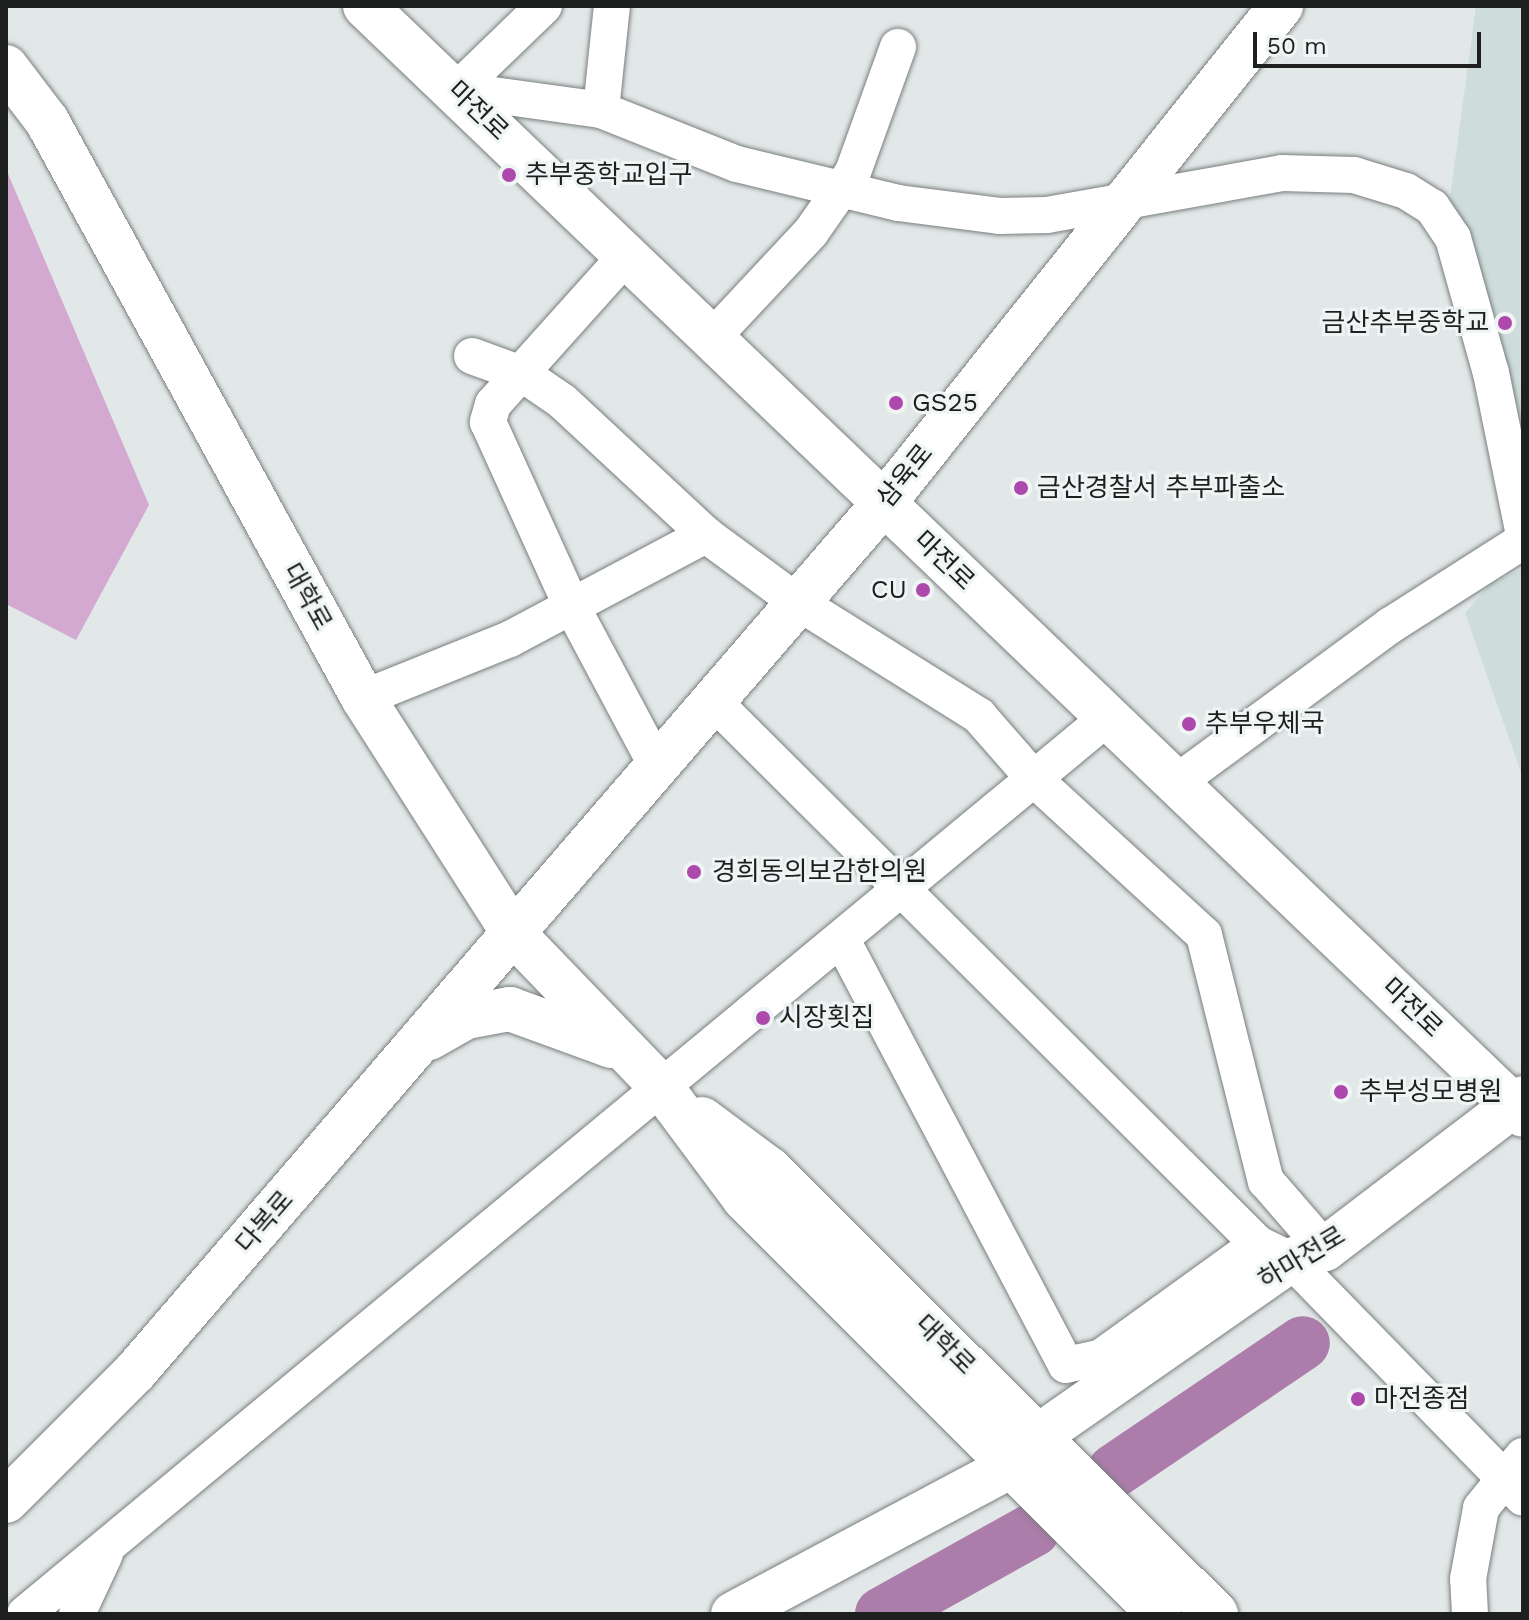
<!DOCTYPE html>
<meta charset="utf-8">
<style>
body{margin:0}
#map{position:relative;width:1529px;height:1620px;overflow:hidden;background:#e2e7e7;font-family:"Work Sans","Noto Sans KR",sans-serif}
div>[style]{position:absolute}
.built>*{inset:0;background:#cedddc}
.green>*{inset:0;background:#d3a9d1}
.river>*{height:54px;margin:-27px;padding:0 27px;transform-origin:27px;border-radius:27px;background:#ac7daa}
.roads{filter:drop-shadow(0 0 2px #797e7e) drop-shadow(0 0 2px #797e7e)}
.minor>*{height:36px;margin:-18px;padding:0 18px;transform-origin:18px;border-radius:18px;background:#fff}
.tertiary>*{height:44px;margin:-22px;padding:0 22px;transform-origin:22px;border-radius:22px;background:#fff}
.secondary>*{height:44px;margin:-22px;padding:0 22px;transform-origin:22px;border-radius:22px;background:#fff}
.primary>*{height:44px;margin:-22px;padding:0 22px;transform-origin:22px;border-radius:22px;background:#fff}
.dots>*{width:22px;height:22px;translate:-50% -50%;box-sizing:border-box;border:4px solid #eff4f4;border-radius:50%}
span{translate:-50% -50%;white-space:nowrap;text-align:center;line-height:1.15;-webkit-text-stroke:6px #eff4f4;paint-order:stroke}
.street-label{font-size:26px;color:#1e2020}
.poi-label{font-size:26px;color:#1e2020}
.left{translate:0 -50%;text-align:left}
.right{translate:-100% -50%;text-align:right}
.frame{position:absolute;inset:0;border:8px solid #1e2020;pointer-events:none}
.scale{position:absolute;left:1253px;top:32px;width:228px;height:36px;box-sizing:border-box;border:4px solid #1e2020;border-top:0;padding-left:10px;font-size:24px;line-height:28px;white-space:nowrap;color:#1e2020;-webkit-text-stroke:6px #eff4f4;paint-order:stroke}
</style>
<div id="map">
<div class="built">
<div style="clip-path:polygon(1476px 6px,1523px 6px,1523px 449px,1450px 198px)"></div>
<div style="clip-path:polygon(1523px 568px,1523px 778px,1465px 613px,1488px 586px)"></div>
</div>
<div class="green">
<div style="clip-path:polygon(6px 169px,149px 505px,76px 640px,6px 604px)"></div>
</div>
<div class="river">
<div style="left:1114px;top:1471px;width:228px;rotate:-34.1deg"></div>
<div style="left:882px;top:1614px;width:173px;rotate:-29.1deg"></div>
</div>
<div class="roads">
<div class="minor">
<div style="left:457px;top:90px;width:145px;rotate:7.9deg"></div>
<div style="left:601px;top:110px;width:146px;rotate:21.7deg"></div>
<div style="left:737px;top:164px;width:166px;rotate:13.6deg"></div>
<div style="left:898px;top:203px;width:102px;rotate:7.3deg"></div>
<div style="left:999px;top:216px;width:48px;rotate:-1.2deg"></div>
<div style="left:1047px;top:215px;width:239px;rotate:-10.1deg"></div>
<div style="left:1282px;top:173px;width:72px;rotate:1.6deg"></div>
<div style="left:1354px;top:175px;width:54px;rotate:17.1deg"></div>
<div style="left:1406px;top:191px;width:31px;rotate:32deg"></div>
<div style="left:1432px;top:207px;width:37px;rotate:56deg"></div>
<div style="left:1453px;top:238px;width:140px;rotate:74.3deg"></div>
<div style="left:1491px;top:373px;width:160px;rotate:78.5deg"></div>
<div style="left:457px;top:90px;width:121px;rotate:-44deg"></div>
<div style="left:601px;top:110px;width:105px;rotate:-84deg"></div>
<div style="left:626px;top:256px;width:199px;rotate:131.9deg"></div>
<div style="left:493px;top:404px;width:19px;rotate:106deg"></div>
<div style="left:488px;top:422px;width:201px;rotate:65.6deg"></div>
<div style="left:571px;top:605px;width:180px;rotate:61.9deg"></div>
<div style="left:711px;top:339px;width:146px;rotate:-46.9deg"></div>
<div style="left:811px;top:232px;width:73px;rotate:-55deg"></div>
<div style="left:853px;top:172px;width:133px;rotate:-70.2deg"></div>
<div style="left:472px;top:356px;width:55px;rotate:20.1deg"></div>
<div style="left:524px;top:375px;width:46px;rotate:34.4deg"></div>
<div style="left:562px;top:401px;width:197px;rotate:42.9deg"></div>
<div style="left:706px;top:535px;width:112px;rotate:36.3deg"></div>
<div style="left:796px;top:601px;width:216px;rotate:32.1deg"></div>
<div style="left:979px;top:716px;width:85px;rotate:48.8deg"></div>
<div style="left:1035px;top:780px;width:229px;rotate:42.5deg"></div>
<div style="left:1204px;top:935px;width:254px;rotate:75.9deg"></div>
<div style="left:1266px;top:1181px;width:90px;rotate:49.1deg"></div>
<div style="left:363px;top:698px;width:158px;rotate:-21.9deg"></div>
<div style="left:510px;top:639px;width:222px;rotate:-28deg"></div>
<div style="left:712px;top:700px;width:771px;rotate:44.89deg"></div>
<div style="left:1258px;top:1244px;width:37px;rotate:26deg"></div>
<div style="left:1291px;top:1260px;width:332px;rotate:45.7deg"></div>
<div style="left:1177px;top:782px;width:265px;rotate:-36.3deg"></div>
<div style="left:1391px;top:625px;width:156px;rotate:-32.5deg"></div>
<div style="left:843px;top:942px;width:478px;rotate:62.2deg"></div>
<div style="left:1066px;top:1365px;width:35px;rotate:-12deg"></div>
<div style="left:1100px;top:1358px;width:195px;rotate:-35.8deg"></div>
<div style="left:25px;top:1614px;width:1406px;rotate:-39.63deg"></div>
<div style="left:77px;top:1614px;width:66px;rotate:-65deg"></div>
<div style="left:1470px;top:1614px;width:35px;rotate:-93deg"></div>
<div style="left:1468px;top:1579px;width:72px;rotate:-79.6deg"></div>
<div style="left:1481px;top:1508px;width:67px;rotate:-51.1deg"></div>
</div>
<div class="tertiary">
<div style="left:365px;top:6px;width:1603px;rotate:43.76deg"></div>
<div style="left:6px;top:67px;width:68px;rotate:52.8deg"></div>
<div style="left:47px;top:121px;width:658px;rotate:61.29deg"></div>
<div style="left:363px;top:698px;width:279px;rotate:57.4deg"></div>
<div style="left:1037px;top:1437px;width:310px;rotate:-34.9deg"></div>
<div style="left:1291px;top:1260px;width:36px;rotate:-18deg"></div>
<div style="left:1325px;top:1249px;width:249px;rotate:-37.3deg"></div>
<div style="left:733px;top:1614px;width:311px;rotate:-28deg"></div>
</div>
<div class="secondary">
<div style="left:513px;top:933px;width:567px;rotate:-49.22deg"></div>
<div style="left:883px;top:504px;width:638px;rotate:-51.37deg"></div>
</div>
<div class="primary">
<div style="left:429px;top:1038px;width:43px;rotate:-29.6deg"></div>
<div style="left:466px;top:1017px;width:45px;rotate:-10.3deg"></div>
<div style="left:510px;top:1009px;width:108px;rotate:20.1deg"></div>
<div style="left:702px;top:1119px;width:84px;rotate:36.7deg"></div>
<div style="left:769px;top:1169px;width:631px;rotate:44.87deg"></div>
<div style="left:6px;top:1501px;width:182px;rotate:-45deg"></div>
<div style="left:135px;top:1372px;width:579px;rotate:-49.27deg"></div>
<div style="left:513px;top:933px;width:215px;rotate:46.1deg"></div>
<div style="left:662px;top:1088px;width:137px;rotate:53.3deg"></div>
<div style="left:744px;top:1198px;width:588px;rotate:45deg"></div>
</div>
</div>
<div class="dots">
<div style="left:509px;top:175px;background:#ad48ad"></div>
<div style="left:1505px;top:323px;background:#ad48ad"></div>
<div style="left:896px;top:403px;background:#ad48ad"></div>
<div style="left:1021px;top:488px;background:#ad48ad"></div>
<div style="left:923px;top:590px;background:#ad48ad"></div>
<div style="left:1189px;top:724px;background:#ad48ad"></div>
<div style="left:694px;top:872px;background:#ad48ad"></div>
<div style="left:763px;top:1018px;background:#ad48ad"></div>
<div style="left:1341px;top:1092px;background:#ad48ad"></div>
<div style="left:1358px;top:1399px;background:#ad48ad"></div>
</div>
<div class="street-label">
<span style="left:478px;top:111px;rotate:44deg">마전로</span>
<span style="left:905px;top:476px;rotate:-51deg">삼육로</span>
<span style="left:944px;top:561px;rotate:44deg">마전로</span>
<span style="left:307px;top:597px;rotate:61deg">대학로</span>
<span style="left:1412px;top:1008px;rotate:44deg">마전로</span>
<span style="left:265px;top:1222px;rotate:-49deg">다복로</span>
<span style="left:1302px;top:1258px;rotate:-31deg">하마전로</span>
<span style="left:945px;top:1345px;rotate:45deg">대학로</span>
</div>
<div class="poi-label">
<span class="left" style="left:525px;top:175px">추부중학교입구</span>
<span class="right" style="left:1489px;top:323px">금산추부중학교</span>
<span class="left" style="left:912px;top:403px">GS25</span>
<span class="left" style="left:1037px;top:488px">금산경찰서 추부파출소</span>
<span class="right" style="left:907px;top:590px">CU</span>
<span class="left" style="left:1205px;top:724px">추부우체국</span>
<span class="left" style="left:712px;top:872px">경희동의보감한의원</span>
<span class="left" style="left:779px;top:1018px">시장횟집</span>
<span class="left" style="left:1359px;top:1092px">추부성모병원</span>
<span class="left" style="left:1374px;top:1399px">마전종점</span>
</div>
<div class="frame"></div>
<div class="scale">50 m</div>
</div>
